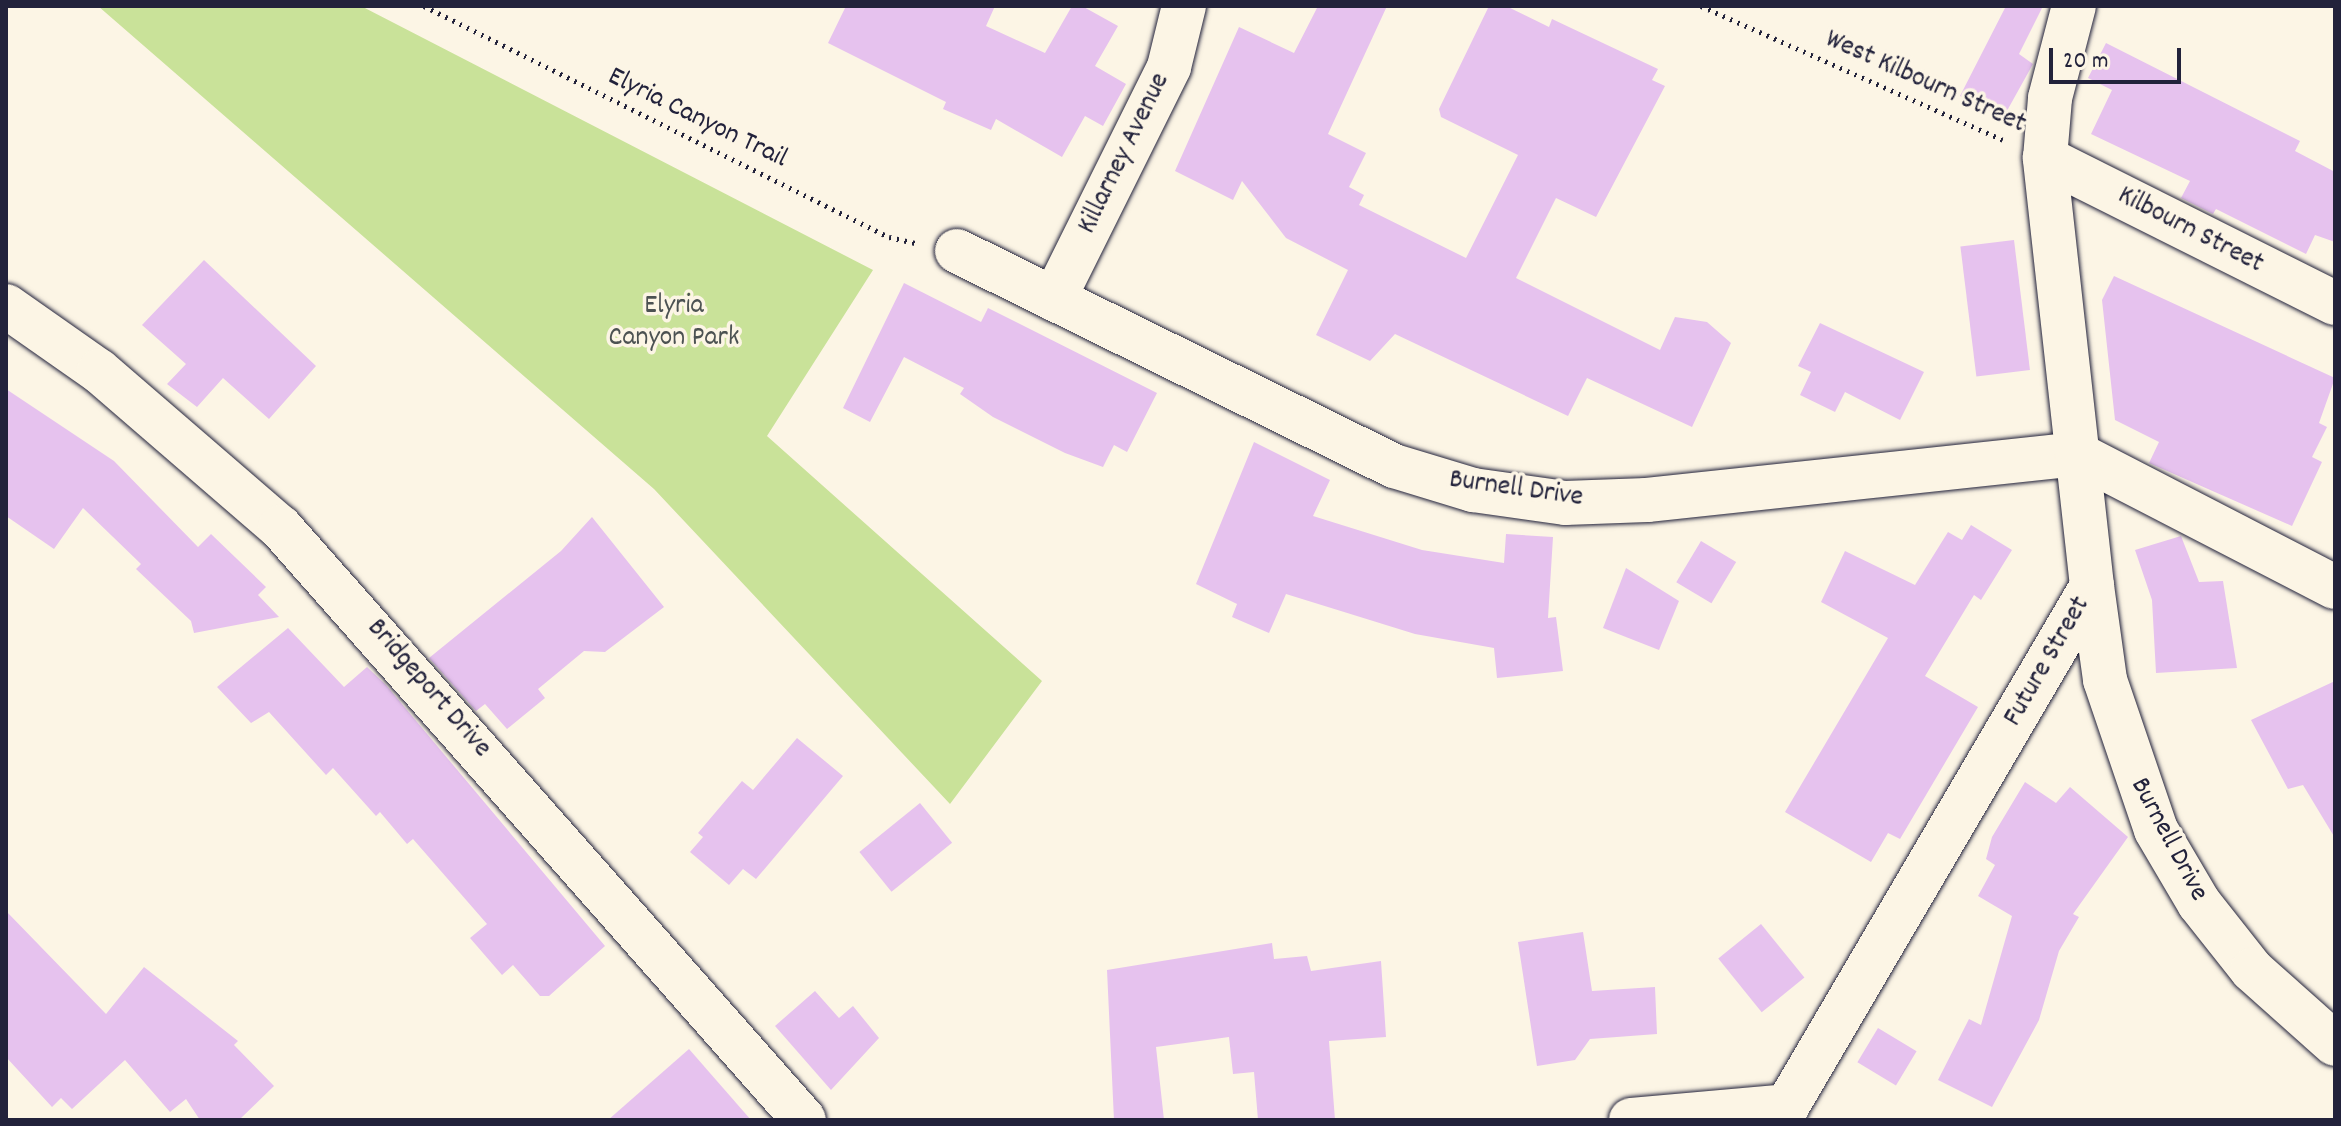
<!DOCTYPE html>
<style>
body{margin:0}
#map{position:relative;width:2341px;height:1126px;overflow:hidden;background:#fcf5e5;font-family:Dekko,sans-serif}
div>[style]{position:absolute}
.green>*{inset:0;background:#c9e299}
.building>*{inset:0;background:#e6c2ee;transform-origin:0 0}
.path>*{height:5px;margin-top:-2.5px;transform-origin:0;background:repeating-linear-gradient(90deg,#22223b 0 2px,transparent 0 8px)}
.roads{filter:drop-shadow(0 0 2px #22223b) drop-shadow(0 0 2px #22223b)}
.minor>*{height:44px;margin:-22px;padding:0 22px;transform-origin:22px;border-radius:22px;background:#fcf5e5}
span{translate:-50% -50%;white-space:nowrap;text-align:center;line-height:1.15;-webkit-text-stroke:7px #fcf5e5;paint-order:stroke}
.street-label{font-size:28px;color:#22223b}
.park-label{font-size:28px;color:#4c5252}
.frame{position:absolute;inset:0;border:8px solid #22223b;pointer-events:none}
.scale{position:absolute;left:2049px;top:48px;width:132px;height:36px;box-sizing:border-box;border:4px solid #22223b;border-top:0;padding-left:10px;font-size:24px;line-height:28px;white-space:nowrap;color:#22223b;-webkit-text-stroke:6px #fcf5e5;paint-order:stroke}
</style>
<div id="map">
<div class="green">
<div style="clip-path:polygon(98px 6px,361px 6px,873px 270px,767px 436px,1042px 681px,950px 804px,654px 489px)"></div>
</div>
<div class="building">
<div style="clip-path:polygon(846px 6px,995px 6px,986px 26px,1045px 53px,1072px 6px,1082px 6px,1118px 26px,1095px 66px,1126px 84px,1103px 126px,1085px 116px,1062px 157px,996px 119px,991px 130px,943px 109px,946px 102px,828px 43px)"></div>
<div style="clip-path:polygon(1318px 6px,1387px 6px,1328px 134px,1366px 153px,1349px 187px,1364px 195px,1359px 205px,1466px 258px,1518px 155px,1441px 117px,1439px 109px,1489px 6px,1506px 6px,1549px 27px,1552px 19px,1658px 69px,1652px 80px,1665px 86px,1596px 217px,1556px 198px,1516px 278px,1660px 350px,1675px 317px,1707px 322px,1731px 343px,1692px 427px,1587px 378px,1568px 416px,1395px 334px,1370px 361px,1316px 335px,1348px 270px,1286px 238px,1242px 181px,1233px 200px,1175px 171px,1239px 27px,1294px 53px)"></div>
<div style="clip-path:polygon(2006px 6px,2043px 6px,2019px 54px,2033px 64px,2003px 118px,1960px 96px)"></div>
<div style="clip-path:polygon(2106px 43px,2300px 141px,2295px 151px,2335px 172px,2335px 242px,2315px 235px,2306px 254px,2216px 209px,2213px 214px,2181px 198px,2190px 181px,2091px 134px,2112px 90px,2088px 78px)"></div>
<div style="left:2014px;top:240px;width:131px;height:54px;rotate:83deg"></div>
<div style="clip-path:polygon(204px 260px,316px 366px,269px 419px,223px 378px,197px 407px,167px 384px,186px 364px,142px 325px)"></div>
<div style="clip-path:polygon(2114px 276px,2335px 378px,2319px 423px,2327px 427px,2312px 457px,2322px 462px,2292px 526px,2149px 463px,2159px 442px,2115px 420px,2102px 300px)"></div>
<div style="clip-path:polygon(904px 283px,981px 322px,988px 308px,1157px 393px,1127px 452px,1114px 445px,1103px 467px,1065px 453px,993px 417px,960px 394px,964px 388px,904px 357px,870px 422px,843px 408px)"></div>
<div style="clip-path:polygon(1820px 323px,1924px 372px,1900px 420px,1845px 392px,1835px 412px,1800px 395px,1811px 372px,1798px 366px)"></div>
<div style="clip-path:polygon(6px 389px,114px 461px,198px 547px,211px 534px,266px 587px,258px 595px,279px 617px,194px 633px,191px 621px,136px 569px,141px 564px,83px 508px,54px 549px,6px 516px)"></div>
<div style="clip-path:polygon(1254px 442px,1330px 480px,1313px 516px,1422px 550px,1504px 563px,1506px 534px,1553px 537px,1548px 618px,1556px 617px,1563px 671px,1497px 678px,1494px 648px,1415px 634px,1286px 594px,1269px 633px,1232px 617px,1237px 604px,1196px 584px)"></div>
<div style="clip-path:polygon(592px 517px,664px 607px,605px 652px,584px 651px,538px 689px,545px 698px,507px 729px,485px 704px,476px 711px,429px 658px,561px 551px)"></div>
<div style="clip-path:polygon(1971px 525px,2012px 550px,1981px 600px,1974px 595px,1925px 676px,1978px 707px,1900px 839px,1888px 833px,1871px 862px,1785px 812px,1888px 638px,1821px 602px,1845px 551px,1915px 585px,1948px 532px,1962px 540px)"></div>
<div style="clip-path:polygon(2181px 536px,2199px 582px,2223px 581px,2237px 668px,2156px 673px,2152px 600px,2135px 550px)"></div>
<div style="left:1701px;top:541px;width:41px;height:48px;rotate:31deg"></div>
<div style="clip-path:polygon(1626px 568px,1679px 601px,1659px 650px,1603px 628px)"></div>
<div style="clip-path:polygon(288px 628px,344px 687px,367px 667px,386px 685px,605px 946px,549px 996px,540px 996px,513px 965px,502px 975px,470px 938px,487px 924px,413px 839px,407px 844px,380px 812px,376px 816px,333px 768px,326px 775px,269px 712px,251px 723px,217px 687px)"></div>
<div style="clip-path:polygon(2335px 681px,2335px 838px,2303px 785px,2288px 789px,2251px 720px)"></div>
<div style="clip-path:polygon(797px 738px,843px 776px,756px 879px,743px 869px,729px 885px,690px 852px,703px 837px,698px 833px,742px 781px,753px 790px)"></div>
<div style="clip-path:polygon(2025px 782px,2056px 803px,2070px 787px,2128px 837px,2073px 914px,2079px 917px,2059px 951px,2039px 1020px,1992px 1107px,1938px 1080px,1969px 1019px,1981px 1025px,2012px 916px,1978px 896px,1995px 865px,1986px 859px,1992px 837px)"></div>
<div style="left:920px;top:803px;width:51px;height:78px;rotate:51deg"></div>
<div style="clip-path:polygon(6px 911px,106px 1014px,144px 967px,238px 1041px,234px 1045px,274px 1086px,239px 1120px,200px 1120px,186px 1099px,170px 1112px,125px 1060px,72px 1109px,61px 1098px,52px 1107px,6px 1057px)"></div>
<div style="left:1761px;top:924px;width:69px;height:55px;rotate:51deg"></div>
<div style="clip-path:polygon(1583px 932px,1592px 991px,1655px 987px,1657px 1034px,1590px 1039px,1575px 1060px,1537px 1066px,1518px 942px)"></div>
<div style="clip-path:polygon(1272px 943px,1274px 959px,1307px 956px,1311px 971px,1381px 961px,1386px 1037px,1329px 1041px,1335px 1120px,1258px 1120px,1254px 1072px,1233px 1074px,1229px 1037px,1156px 1047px,1164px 1120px,1114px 1120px,1107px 970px)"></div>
<div style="clip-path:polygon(815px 991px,839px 1018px,853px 1006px,879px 1038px,831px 1090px,775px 1026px)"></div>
<div style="left:1878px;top:1028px;width:45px;height:40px;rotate:31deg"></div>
<div style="clip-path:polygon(689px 1049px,751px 1120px,608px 1120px)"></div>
</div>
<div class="path">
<div style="left:424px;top:6px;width:519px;rotate:26.42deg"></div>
<div style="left:889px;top:237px;width:28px;rotate:13deg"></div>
<div style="left:1701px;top:6px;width:330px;rotate:23.9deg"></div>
</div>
<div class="roads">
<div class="minor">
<div style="left:2045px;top:158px;width:324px;rotate:26.6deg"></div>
<div style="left:957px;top:251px;width:487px;rotate:26.2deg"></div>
<div style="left:1394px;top:466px;width:83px;rotate:16.9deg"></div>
<div style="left:1473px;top:490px;width:93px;rotate:8deg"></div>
<div style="left:1565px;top:503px;width:82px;rotate:-2.1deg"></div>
<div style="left:1647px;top:500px;width:432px;rotate:-6.1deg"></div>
<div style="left:1054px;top:299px;width:259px;rotate:-63.6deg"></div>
<div style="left:1169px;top:67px;width:63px;rotate:-76.2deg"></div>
<div style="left:6px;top:306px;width:113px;rotate:35deg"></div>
<div style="left:99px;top:371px;width:239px;rotate:40.8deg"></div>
<div style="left:280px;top:527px;width:791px;rotate:48.53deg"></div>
<div style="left:2077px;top:454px;width:290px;rotate:27.3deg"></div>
<div style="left:2092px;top:586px;width:95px;rotate:82.1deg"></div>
<div style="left:2105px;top:680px;width:158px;rotate:71.2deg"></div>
<div style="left:2156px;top:830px;width:85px;rotate:59.5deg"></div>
<div style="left:2199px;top:903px;width:85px;rotate:51.7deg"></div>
<div style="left:2252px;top:970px;width:111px;rotate:41.7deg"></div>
<div style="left:1631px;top:1120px;width:157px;rotate:-5.1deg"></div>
<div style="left:1779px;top:1120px;width:619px;rotate:-59.62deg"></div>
<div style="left:2092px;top:586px;width:431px;rotate:-96.3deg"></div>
<div style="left:2045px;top:158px;width:60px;rotate:-85.2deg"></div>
<div style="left:2050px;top:98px;width:95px;rotate:-75.4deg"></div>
</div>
</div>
<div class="street-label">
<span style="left:1925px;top:83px;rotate:24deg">West Kilbourn Street</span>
<span style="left:697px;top:119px;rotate:26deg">Elyria Canyon Trail</span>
<span style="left:1125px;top:154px;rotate:-64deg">Killarney Avenue</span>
<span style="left:2190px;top:231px;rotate:27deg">Kilbourn Street</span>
<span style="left:1516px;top:490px;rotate:8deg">Burnell Drive</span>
<span style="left:2048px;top:662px;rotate:-60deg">Future Street</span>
<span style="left:428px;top:689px;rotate:49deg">Bridgeport Drive</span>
<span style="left:2168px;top:840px;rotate:62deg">Burnell Drive</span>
</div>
<div class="park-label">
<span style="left:674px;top:323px">Elyria<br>Canyon Park</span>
</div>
<div class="frame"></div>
<div class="scale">20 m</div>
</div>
